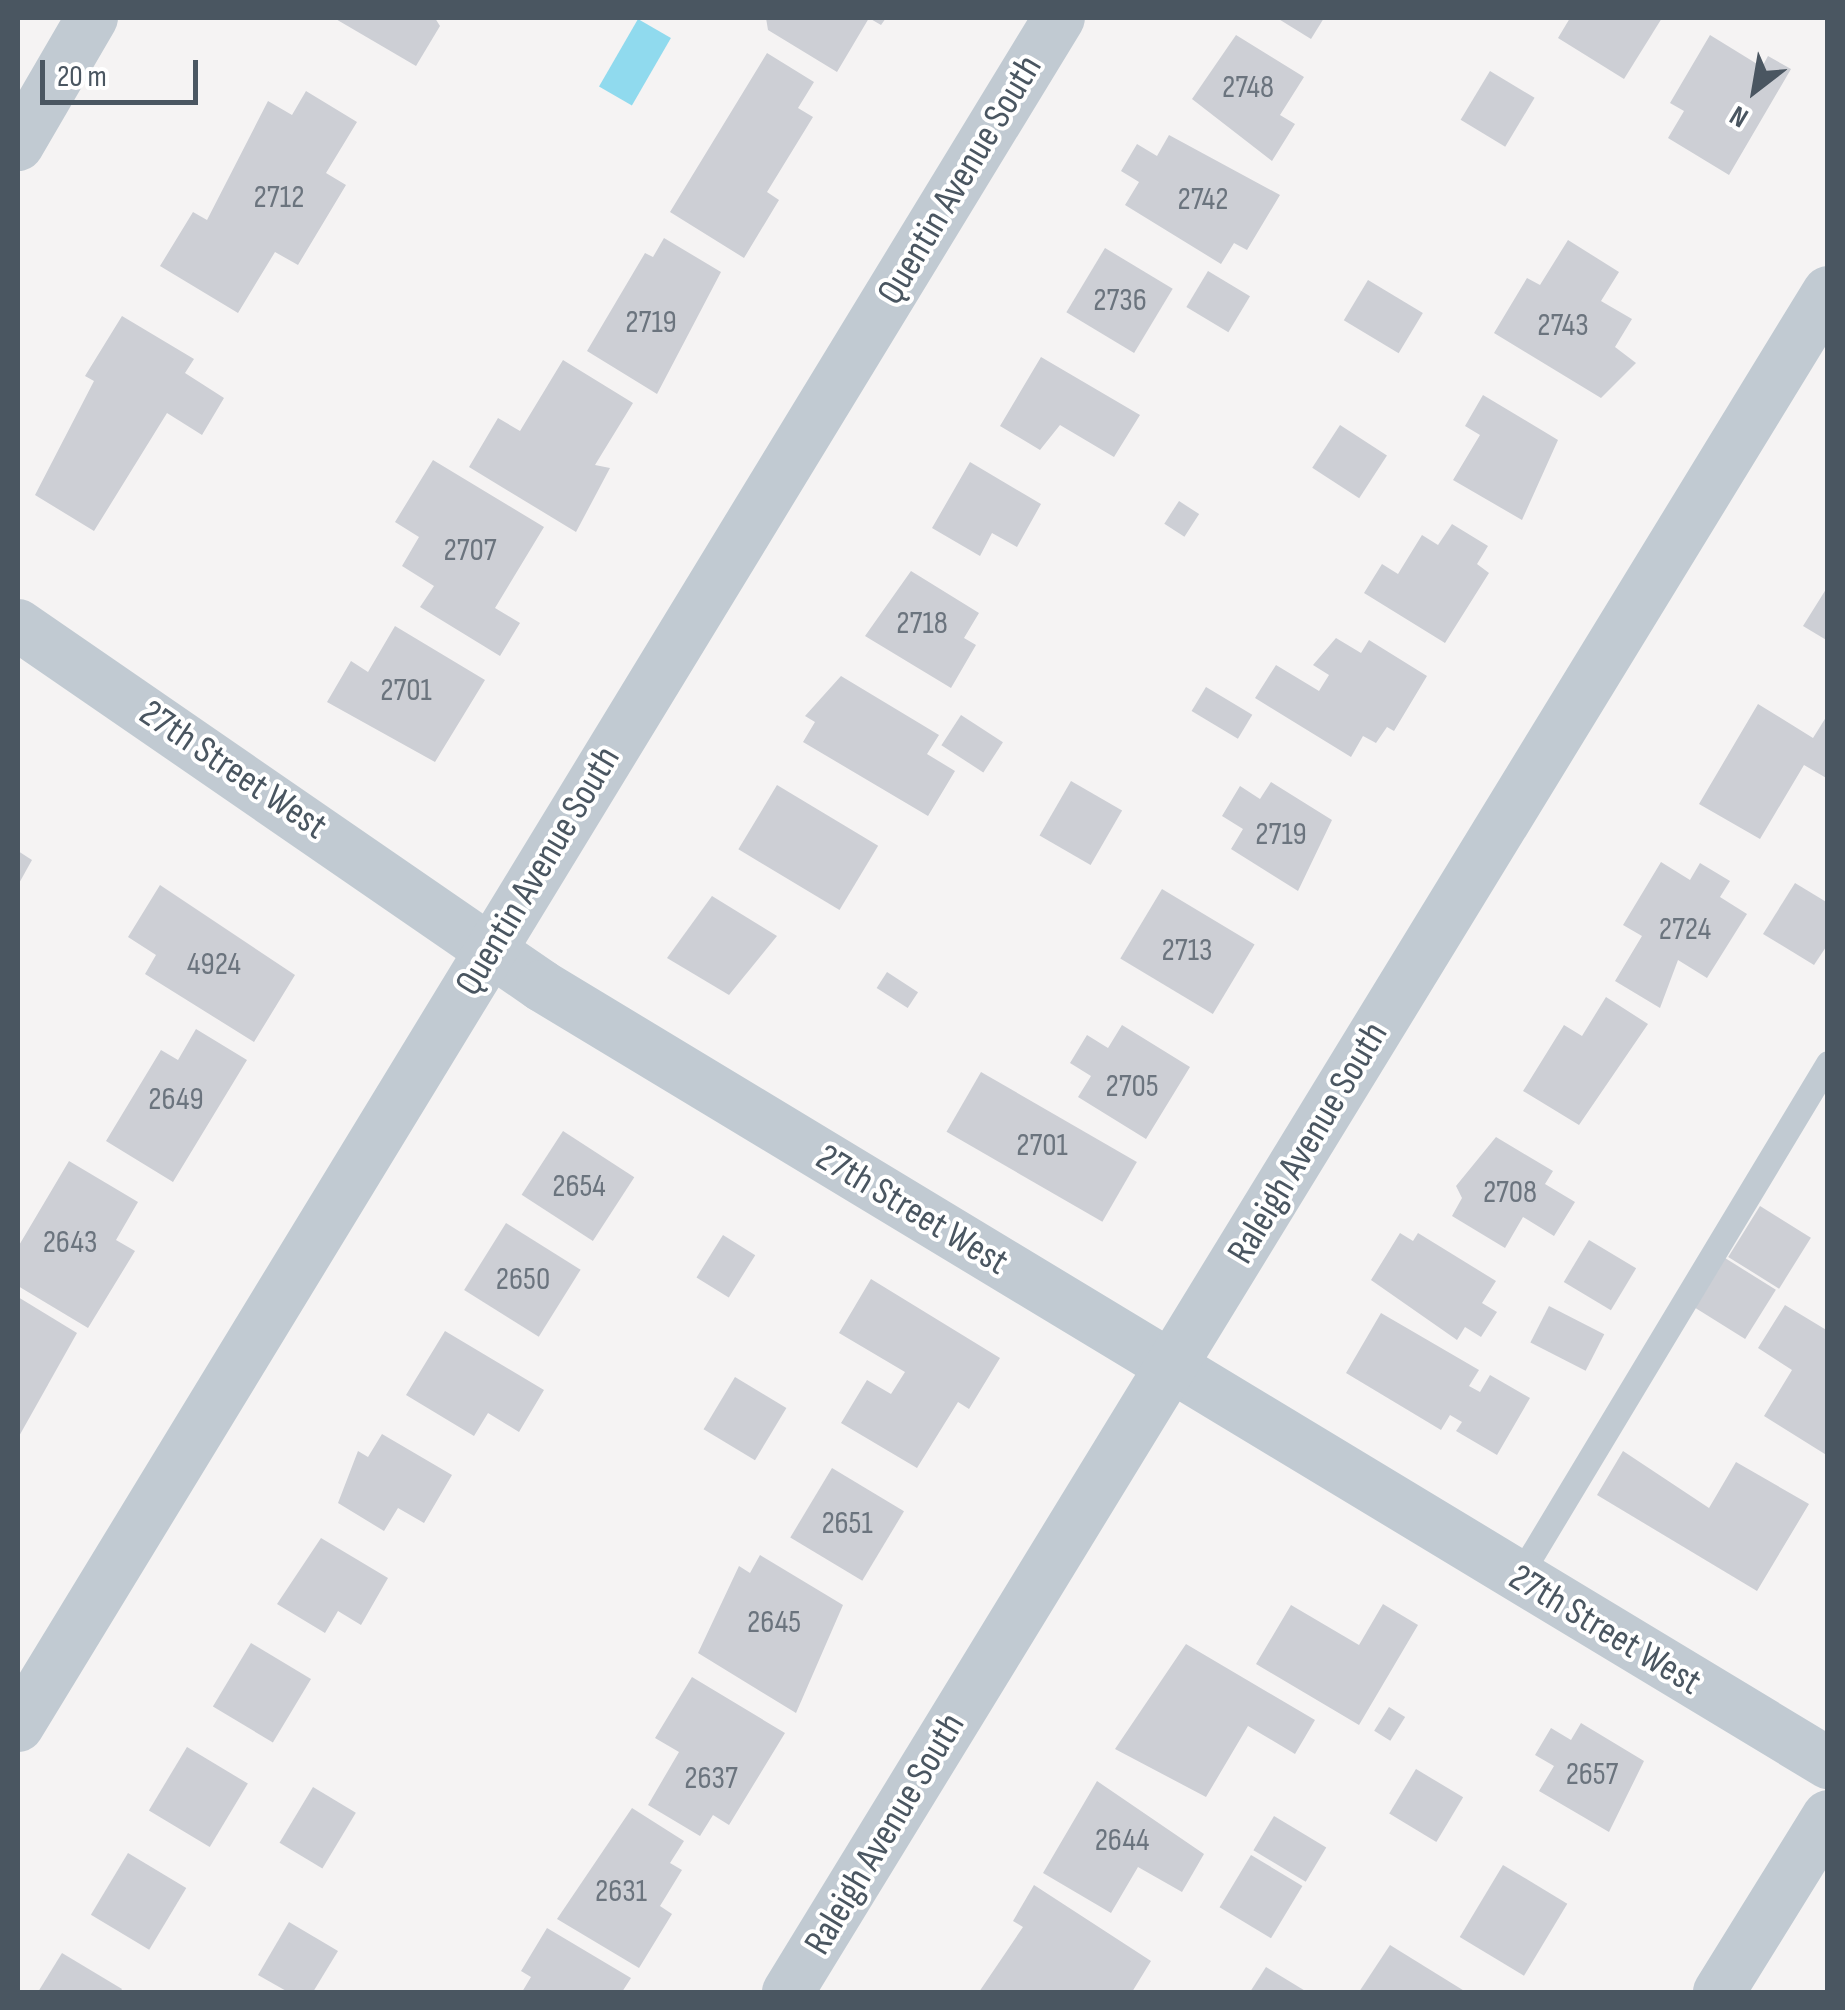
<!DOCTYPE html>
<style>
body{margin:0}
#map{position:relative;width:1845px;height:2010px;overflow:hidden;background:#f5f3f3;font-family:"Sofia Sans Condensed",sans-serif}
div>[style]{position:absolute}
.water>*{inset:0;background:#90daee;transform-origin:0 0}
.building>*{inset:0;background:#cdcfd5;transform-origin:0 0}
.service>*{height:25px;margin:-12.5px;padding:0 12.5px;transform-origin:12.5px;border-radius:12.5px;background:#c1cad2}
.minor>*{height:52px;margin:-26px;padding:0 26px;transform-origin:26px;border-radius:26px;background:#c1cad2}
span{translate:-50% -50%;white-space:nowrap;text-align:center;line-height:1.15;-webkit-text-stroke:8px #fff;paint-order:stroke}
.number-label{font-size:32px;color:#6b747e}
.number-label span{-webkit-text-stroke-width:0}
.street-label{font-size:38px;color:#4a5661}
.frame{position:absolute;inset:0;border:20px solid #4a5661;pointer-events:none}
.north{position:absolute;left:1705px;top:40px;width:100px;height:100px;-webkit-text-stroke:8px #fff;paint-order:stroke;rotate:211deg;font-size:28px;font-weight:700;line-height:40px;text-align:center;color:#4a5661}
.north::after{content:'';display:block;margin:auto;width:35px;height:45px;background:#4a5661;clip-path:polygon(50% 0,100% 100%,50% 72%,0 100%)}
.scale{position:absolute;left:40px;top:60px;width:158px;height:45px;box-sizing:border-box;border:5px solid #4a5661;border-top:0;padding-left:12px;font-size:30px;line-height:35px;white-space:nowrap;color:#4a5661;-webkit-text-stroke:8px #fff;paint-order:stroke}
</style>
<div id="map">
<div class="water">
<div style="left:638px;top:19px;width:38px;height:78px;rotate:30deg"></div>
</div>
<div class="building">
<div style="clip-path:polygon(334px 18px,435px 18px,440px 26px,416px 66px)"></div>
<div style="clip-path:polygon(766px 18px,886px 18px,881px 25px,869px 18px,837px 72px,768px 30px)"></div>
<div style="clip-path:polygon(1277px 18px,1324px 18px,1311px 39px)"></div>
<div style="clip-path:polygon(1570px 18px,1662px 18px,1624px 79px,1558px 38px)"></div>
<div style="clip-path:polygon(1236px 35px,1304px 77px,1280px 115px,1295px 124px,1272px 161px,1192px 99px)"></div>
<div style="clip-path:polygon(1710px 35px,1762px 67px,1768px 56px,1791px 69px,1729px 175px,1668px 138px,1684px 111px,1670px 103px)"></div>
<div style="clip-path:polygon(767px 53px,814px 82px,798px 108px,813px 117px,767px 192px,779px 200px,744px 258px,670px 212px)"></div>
<div style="left:1490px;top:71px;width:52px;height:57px;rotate:31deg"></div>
<div style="clip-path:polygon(306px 91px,357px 122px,326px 173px,346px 185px,298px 265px,275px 252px,238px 313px,160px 266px,193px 212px,207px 220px,268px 101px,292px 115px)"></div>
<div style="clip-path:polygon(1169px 135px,1280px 195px,1247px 250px,1234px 243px,1221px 264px,1125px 205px,1139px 182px,1121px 171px,1137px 144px,1157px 156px)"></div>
<div style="clip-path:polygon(664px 238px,721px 272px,657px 394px,587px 351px,645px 253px,653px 257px)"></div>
<div style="clip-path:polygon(1568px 240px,1619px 272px,1601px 301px,1632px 319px,1615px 347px,1636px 363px,1601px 398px,1494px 333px,1527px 278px,1540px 285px)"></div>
<div style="left:1105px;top:248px;width:79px;height:75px;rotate:31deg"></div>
<div style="left:1208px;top:271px;width:49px;height:42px;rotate:31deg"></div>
<div style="left:1368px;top:280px;width:64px;height:47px;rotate:31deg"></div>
<div style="clip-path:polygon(122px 316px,194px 359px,185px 373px,224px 398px,202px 435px,167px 413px,94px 531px,35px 495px,94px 381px,85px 376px)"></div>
<div style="clip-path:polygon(1041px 357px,1140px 415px,1114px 457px,1060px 425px,1040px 450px,1000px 426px)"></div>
<div style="clip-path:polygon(563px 360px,633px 403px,595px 465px,610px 468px,576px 532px,469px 467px,498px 418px,520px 431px)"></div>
<div style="clip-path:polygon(1483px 395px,1558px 440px,1522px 520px,1453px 480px,1480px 435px,1465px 426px)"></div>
<div style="left:1340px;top:425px;width:56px;height:51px;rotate:33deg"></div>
<div style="clip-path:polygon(433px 460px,544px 527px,495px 608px,520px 623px,500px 656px,420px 607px,434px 586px,402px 566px,419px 537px,395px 522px)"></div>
<div style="clip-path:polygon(970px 462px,1041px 504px,1017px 547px,992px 533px,980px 556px,932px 528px)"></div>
<div style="left:1179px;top:501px;width:24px;height:27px;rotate:33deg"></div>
<div style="clip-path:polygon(1452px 524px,1488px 546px,1477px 564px,1489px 573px,1445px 643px,1364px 593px,1382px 564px,1398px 574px,1422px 535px,1438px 545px)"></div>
<div style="clip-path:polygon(911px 571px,979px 613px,964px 638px,976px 645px,951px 688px,865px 636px)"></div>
<div style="clip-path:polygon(1828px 586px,1828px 641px,1803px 626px)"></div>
<div style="clip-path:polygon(395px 626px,485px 680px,435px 762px,327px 702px,351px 661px,368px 672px)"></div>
<div style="clip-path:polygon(1336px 638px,1361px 653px,1369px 640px,1427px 676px,1394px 731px,1387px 727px,1376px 743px,1363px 736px,1351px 757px,1255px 698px,1276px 665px,1319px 691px,1329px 675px,1313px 665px)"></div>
<div style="clip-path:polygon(841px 676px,939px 735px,927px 754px,955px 771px,928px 816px,803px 742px,815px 722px,805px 716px)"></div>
<div style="left:1206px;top:687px;width:54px;height:28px;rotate:31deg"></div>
<div style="clip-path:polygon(1758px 704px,1813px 738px,1828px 714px,1828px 779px,1804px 765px,1760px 839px,1699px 804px)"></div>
<div style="left:961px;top:715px;width:50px;height:36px;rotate:33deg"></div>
<div style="left:1071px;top:781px;width:59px;height:63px;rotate:30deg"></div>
<div style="clip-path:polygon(1271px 782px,1332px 820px,1298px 891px,1231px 849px,1243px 829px,1222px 816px,1240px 786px,1260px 799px)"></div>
<div style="left:777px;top:785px;width:118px;height:75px;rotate:31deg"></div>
<div style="clip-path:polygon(18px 851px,32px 860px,18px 885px)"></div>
<div style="clip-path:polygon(1661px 862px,1690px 880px,1700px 863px,1730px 881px,1720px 897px,1747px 914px,1707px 978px,1678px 960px,1660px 1008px,1615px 981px,1642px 936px,1623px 925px)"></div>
<div style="clip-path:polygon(1795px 883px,1828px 903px,1828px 944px,1814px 965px,1763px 934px)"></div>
<div style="clip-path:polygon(160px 885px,295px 975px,254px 1042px,145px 974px,156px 955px,128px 937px)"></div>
<div style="left:1162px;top:889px;width:108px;height:81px;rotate:31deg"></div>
<div style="clip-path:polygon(712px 896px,777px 936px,729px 995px,667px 958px)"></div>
<div style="left:887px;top:972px;width:37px;height:19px;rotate:33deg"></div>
<div style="clip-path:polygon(1606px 997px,1648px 1024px,1579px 1125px,1523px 1091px,1564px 1025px,1582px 1036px)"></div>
<div style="clip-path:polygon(1122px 1025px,1190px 1067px,1146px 1139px,1078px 1097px,1091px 1076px,1070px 1063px,1087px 1035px,1108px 1048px)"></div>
<div style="clip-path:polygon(196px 1029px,247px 1060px,173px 1182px,106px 1141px,161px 1050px,178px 1060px)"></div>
<div style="left:981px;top:1072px;width:180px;height:69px;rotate:30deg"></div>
<div style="left:563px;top:1131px;width:85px;height:76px;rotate:33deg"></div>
<div style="clip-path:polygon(1496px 1137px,1553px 1171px,1545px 1184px,1575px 1202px,1554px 1236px,1523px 1217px,1505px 1248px,1452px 1216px,1462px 1198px,1456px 1186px)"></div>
<div style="clip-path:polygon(69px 1161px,138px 1202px,116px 1240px,135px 1251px,88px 1328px,18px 1286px,18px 1247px)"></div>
<div style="left:1760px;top:1206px;width:60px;height:60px;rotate:32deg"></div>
<div style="left:506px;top:1223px;width:88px;height:79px;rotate:32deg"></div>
<div style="clip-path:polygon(1400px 1233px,1413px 1241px,1418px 1233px,1496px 1281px,1482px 1303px,1497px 1312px,1481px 1337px,1465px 1327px,1457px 1340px,1371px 1280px)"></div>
<div style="left:723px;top:1235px;width:38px;height:50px;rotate:32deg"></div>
<div style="left:1589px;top:1240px;width:55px;height:49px;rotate:31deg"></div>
<div style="left:1725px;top:1258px;width:60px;height:58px;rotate:32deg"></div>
<div style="clip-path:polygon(871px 1279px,1000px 1358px,969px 1409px,958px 1402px,917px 1468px,841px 1423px,867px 1380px,891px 1394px,905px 1372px,839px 1333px)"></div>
<div style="clip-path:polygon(18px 1297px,77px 1333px,18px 1438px)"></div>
<div style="clip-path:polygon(1785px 1305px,1828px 1331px,1828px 1456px,1764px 1416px,1792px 1370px,1758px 1348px)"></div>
<div style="left:1549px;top:1306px;width:62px;height:41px;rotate:27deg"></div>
<div style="clip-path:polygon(1381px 1313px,1479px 1370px,1469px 1386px,1480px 1392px,1490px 1375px,1530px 1398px,1497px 1455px,1456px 1431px,1462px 1422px,1450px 1415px,1441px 1430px,1346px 1373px)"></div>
<div style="clip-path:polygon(445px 1331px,544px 1390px,519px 1432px,488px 1413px,474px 1436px,406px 1395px)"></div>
<div style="left:735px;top:1377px;width:60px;height:61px;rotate:31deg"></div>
<div style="clip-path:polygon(382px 1434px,452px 1475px,424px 1523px,398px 1508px,384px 1531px,338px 1503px,358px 1451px,368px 1457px)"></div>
<div style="clip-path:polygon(1623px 1451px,1709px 1508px,1736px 1462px,1809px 1504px,1757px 1591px,1597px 1495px)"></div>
<div style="left:832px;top:1468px;width:84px;height:81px;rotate:31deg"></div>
<div style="clip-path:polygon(321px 1538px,388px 1578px,361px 1625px,338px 1611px,325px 1633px,277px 1604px)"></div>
<div style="clip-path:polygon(760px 1555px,843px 1605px,796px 1713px,698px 1653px,739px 1566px,750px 1573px)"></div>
<div style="clip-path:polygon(1383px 1604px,1418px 1625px,1359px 1725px,1256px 1664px,1291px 1605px,1359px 1645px)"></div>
<div style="left:251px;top:1643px;width:70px;height:74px;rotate:31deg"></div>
<div style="clip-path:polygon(1186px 1644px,1315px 1720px,1295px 1754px,1248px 1726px,1206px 1797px,1115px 1749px)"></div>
<div style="clip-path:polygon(692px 1677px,785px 1733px,729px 1825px,713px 1815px,700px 1836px,648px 1805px,679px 1752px,655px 1738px)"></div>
<div style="left:1389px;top:1707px;width:19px;height:28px;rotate:32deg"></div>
<div style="clip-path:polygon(1581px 1723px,1644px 1761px,1609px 1832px,1539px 1791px,1554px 1766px,1535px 1755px,1551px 1728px,1571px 1740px)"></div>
<div style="left:187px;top:1747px;width:71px;height:74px;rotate:31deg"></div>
<div style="left:1416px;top:1769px;width:55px;height:52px;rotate:31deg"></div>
<div style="clip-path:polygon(1097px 1781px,1204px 1854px,1182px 1892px,1138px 1867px,1111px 1913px,1043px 1873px)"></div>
<div style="left:313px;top:1787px;width:50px;height:65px;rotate:31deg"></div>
<div style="clip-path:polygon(632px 1808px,684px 1841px,670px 1863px,682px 1870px,660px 1906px,672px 1914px,639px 1968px,557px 1919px)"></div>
<div style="left:1274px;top:1816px;width:61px;height:40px;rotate:31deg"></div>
<div style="left:128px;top:1853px;width:68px;height:72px;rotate:31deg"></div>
<div style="left:1251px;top:1855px;width:60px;height:61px;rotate:31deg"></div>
<div style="left:1503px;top:1865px;width:75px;height:84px;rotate:31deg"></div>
<div style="clip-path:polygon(1034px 1885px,1151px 1961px,1132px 1992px,979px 1992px,1023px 1927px,1013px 1921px)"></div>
<div style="clip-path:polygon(289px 1922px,338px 1951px,313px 1992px,288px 1992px,258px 1975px)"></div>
<div style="clip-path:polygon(547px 1928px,631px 1978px,622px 1992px,522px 1992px,531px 1977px,521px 1971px)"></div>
<div style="clip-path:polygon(1390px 1945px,1466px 1992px,1359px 1992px)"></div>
<div style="clip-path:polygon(62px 1953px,122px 1989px,120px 1992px,38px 1992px)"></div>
<div style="clip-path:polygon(1266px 1967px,1307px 1992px,1250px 1992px)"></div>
</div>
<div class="service">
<div style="left:1518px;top:1578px;width:601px;rotate:-58.95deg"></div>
</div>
<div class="minor">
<div style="left:18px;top:145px;width:147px;rotate:-59.8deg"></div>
<div style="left:18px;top:625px;width:636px;rotate:34.56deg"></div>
<div style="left:542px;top:986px;width:1503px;rotate:31.14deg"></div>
<div style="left:18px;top:1726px;width:2000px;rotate:-58.64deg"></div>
<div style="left:788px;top:1992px;width:1993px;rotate:-58.54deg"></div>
<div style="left:1719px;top:1992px;width:207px;rotate:-58.2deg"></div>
</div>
<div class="number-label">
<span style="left:1248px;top:88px">2748</span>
<span style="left:279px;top:198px">2712</span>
<span style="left:1203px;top:200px">2742</span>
<span style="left:1120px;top:301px">2736</span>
<span style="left:651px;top:323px">2719</span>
<span style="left:1563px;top:326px">2743</span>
<span style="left:470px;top:551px">2707</span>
<span style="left:922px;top:624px">2718</span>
<span style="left:406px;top:691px">2701</span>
<span style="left:1281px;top:835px">2719</span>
<span style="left:1685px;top:930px">2724</span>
<span style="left:1187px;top:951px">2713</span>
<span style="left:214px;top:965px">4924</span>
<span style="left:1132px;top:1087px">2705</span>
<span style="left:176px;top:1100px">2649</span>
<span style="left:1042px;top:1146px">2701</span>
<span style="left:579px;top:1187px">2654</span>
<span style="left:1510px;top:1193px">2708</span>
<span style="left:70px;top:1243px">2643</span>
<span style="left:523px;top:1280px">2650</span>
<span style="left:847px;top:1524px">2651</span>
<span style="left:774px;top:1623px">2645</span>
<span style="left:1592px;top:1775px">2657</span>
<span style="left:711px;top:1779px">2637</span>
<span style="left:1122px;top:1841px">2644</span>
<span style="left:621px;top:1892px">2631</span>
</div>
<div class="street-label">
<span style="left:960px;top:180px;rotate:-59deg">Quentin Avenue South</span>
<span style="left:233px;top:770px;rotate:34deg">27th Street West</span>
<span style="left:538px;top:871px;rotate:-59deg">Quentin Avenue South</span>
<span style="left:1308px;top:1143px;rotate:-59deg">Raleigh Avenue South</span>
<span style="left:912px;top:1210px;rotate:31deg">27th Street West</span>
<span style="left:1605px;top:1630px;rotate:31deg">27th Street West</span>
<span style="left:885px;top:1834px;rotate:-59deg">Raleigh Avenue South</span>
</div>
<div class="frame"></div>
<div class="north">N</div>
<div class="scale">20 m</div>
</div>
